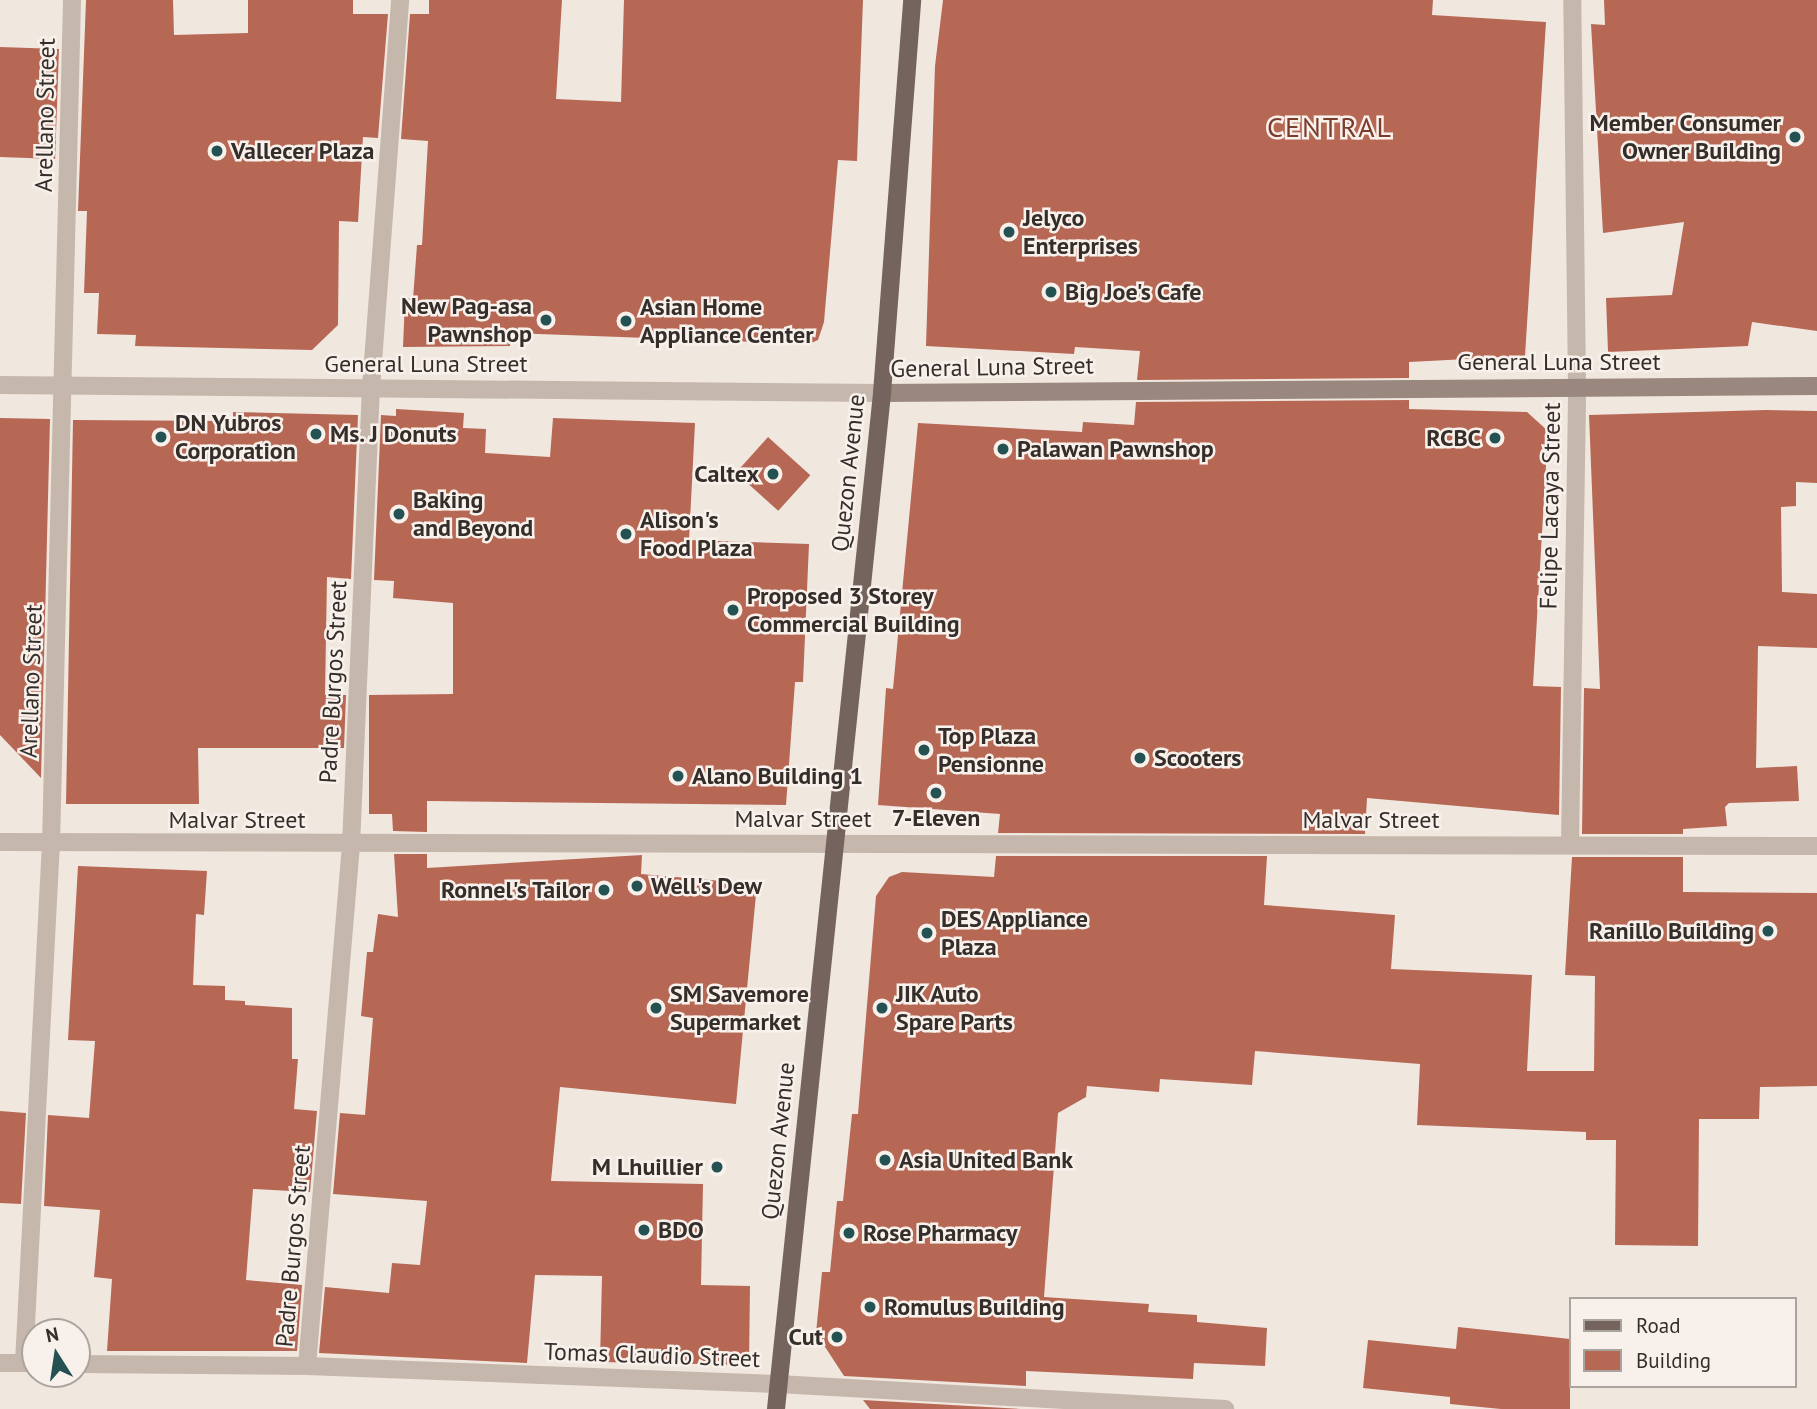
<!DOCTYPE html>
<style>
body{margin:0}
#map{position:relative;width:1817px;height:1409px;overflow:hidden;background:#f0e7df;font-family:"PT Sans",sans-serif}
div>[style]{position:absolute}
.building>*{inset:0;background:#b76855;transform-origin:0 0}
.street>*{height:18px;margin:-9px;padding:0 9px;transform-origin:9px;border-radius:9px;background:#c6b7ac}
.secondary>*{height:18px;margin:-9px;padding:0 9px;transform-origin:9px;border-radius:9px;background:#9a877e}
.primary>*{height:18px;margin:-9px;padding:0 9px;transform-origin:9px;border-radius:9px;background:#75645d}
.dots>*{width:19px;height:19px;translate:-50% -50%;box-sizing:border-box;border:4px solid #f8f1eb;border-radius:50%}
span{translate:-50% -50%;white-space:nowrap;text-align:center;line-height:1.15;-webkit-text-stroke:5px #f8f1eb;paint-order:stroke}
.street-label{font-size:24px;color:#352d2a}
.poi-label{font-size:24px;color:#352d2a;font-weight:700}
.right{translate:-100% -50%;text-align:right}
.left{translate:0 -50%;text-align:left}
.quarter-label{font-size:28px;color:#7b3c2d;letter-spacing:2px}
.legend{position:absolute;left:1569px;top:1297px;width:228px;height:91px;box-sizing:border-box;background:#f8f1eb;border:2px solid #aaa39e;margin:0;padding:9px 12px;list-style:none;font-size:21px;color:#352d2a}
.legend li{display:flex;align-items:center;gap:14px;height:35px}
.legend b{width:35px;border:2px solid #aaa39e}
.north{position:absolute;left:21px;top:1318px;width:70px;height:70px;box-sizing:border-box;background:#f8f1eb;border:2px solid #aaa39e;border-radius:50%;rotate:348deg;font-size:19px;font-weight:700;line-height:28px;text-align:center;color:#352d2a}
.north::after{content:'';display:block;margin:auto;width:24px;height:32px;background:#245152;clip-path:polygon(50% 0,100% 100%,50% 72%,0 100%)}
</style>
<div id="map">
<div class="building">
<div style="clip-path:polygon(86px 0,173px 0,174px 35px,248px 33px,248px 0,353px 0,353px 14px,388px 14px,378px 138px,363px 137px,358px 222px,339px 221px,338px 325px,312px 350px,135px 346px,136px 335px,97px 334px,99px 293px,84px 293px,87px 211px,78px 211px)"></div>
<div style="clip-path:polygon(429px 0,562px 0,556px 99px,621px 102px,624px 0,863px 0,857px 161px,838px 160px,824px 322px,818px 340px,809px 344px,511px 333px,510px 346px,403px 347px,405px 298px,413px 299px,417px 245px,422px 245px,428px 141px,401px 139px,410px 14px,429px 14px)"></div>
<div style="clip-path:polygon(943px 0,1433px 0,1432px 15px,1546px 22px,1525px 356px,1409px 362px,1409px 378px,1137px 380px,1140px 351px,1075px 347px,1074px 354px,926px 346px,935px 66px)"></div>
<div style="clip-path:polygon(1604px 0,1817px 0,1817px 331px,1752px 322px,1748px 346px,1608px 352px,1606px 298px,1672px 295px,1684px 222px,1603px 233px,1591px 24px,1605px 25px)"></div>
<div style="left:0;top:47px;width:59px;height:110px;rotate:2deg"></div>
<div style="clip-path:polygon(1409px 400px,1409px 409px,1527px 412px,1548px 431px,1533px 686px,1561px 687px,1559px 815px,1367px 798px,1365px 834px,998px 833px,1000px 814px,878px 805px,886px 688px,893px 689px,918px 423px,1082px 432px,1083px 422px,1134px 425px,1136px 402px)"></div>
<div style="clip-path:polygon(396px 409px,464px 413px,463px 428px,486px 429px,485px 453px,550px 457px,553px 418px,695px 423px,689px 540px,809px 544px,803px 682px,795px 682px,786px 805px,427px 801px,427px 832px,393px 831px,392px 814px,369px 814px,369px 695px,453px 694px,453px 603px,393px 598px,394px 581px,374px 580px,381px 415px,396px 416px)"></div>
<div style="clip-path:polygon(1766px 410px,1817px 411px,1817px 483px,1796px 482px,1796px 506px,1781px 507px,1782px 592px,1817px 594px,1817px 648px,1758px 646px,1756px 768px,1797px 766px,1799px 801px,1729px 803px,1725px 807px,1727px 826px,1683px 829px,1683px 834px,1582px 834px,1584px 688px,1600px 689px,1589px 415px)"></div>
<div style="clip-path:polygon(233px 412px,358px 415px,351px 579px,327px 577px,325px 695px,346px 695px,344px 748px,198px 748px,199px 804px,66px 804px,73px 420px,233px 421px)"></div>
<div style="clip-path:polygon(0 418px,50px 419px,41px 778px,0 735px)"></div>
<div style="left:768px;top:437px;width:57px;height:48px;rotate:42deg"></div>
<div style="clip-path:polygon(394px 854px,427px 854px,427px 868px,642px 855px,641px 874px,757px 884px,736px 1104px,560px 1087px,551px 1181px,703px 1184px,701px 1285px,750px 1286px,749px 1365px,600px 1362px,602px 1276px,535px 1275px,527px 1363px,319px 1353px,325px 1287px,389px 1293px,392px 1263px,420px 1265px,427px 1201px,333px 1194px,340px 1113px,365px 1115px,373px 1018px,361px 1016px,367px 952px,373px 952px,378px 914px,398px 917px)"></div>
<div style="clip-path:polygon(996px 856px,1267px 856px,1264px 905px,1395px 915px,1391px 969px,1532px 975px,1527px 1071px,1594px 1071px,1595px 976px,1565px 975px,1572px 857px,1683px 857px,1683px 892px,1817px 893px,1817px 1086px,1760px 1087px,1759px 1119px,1699px 1119px,1698px 1246px,1615px 1245px,1616px 1140px,1586px 1140px,1586px 1132px,1417px 1125px,1420px 1064px,1255px 1051px,1252px 1085px,1160px 1079px,1159px 1092px,1087px 1086px,1086px 1097px,1058px 1113px,1044px 1297px,1149px 1304px,1148px 1312px,1197px 1315px,1197px 1322px,1267px 1328px,1265px 1366px,1194px 1363px,1193px 1379px,1026px 1371px,1026px 1386px,844px 1376px,816px 1333px,822px 1272px,830px 1272px,837px 1201px,843px 1201px,852px 1114px,858px 1114px,876px 896px,889px 877px,902px 872px,994px 877px)"></div>
<div style="clip-path:polygon(78px 866px,207px 871px,204px 915px,196px 914px,193px 985px,225px 986px,225px 1000px,245px 1001px,245px 1005px,292px 1008px,292px 1059px,298px 1059px,294px 1109px,317px 1111px,310px 1192px,253px 1189px,246px 1280px,302px 1285px,297px 1351px,107px 1351px,112px 1279px,94px 1277px,100px 1210px,44px 1206px,48px 1115px,89px 1118px,95px 1041px,68px 1040px)"></div>
<div style="clip-path:polygon(0 1111px,26px 1113px,21px 1204px,0 1203px)"></div>
<div style="clip-path:polygon(1458px 1327px,1570px 1339px,1570px 1409px,1501px 1409px,1450px 1404px,1450px 1397px,1363px 1388px,1368px 1340px,1456px 1349px)"></div>
<div style="clip-path:polygon(863px 1400px,1021px 1409px,870px 1409px)"></div>
</div>
<div class="street">
<div style="left:0;top:385px;width:882px;rotate:0.52deg"></div>
<div style="left:0;top:842px;width:1817px;rotate:0.13deg"></div>
<div style="left:1570px;top:845px;width:459px;rotate:-89.1deg"></div>
<div style="left:1577px;top:386px;width:386px;rotate:-90.7deg"></div>
<div style="left:0;top:1363px;width:35px"></div>
<div style="left:24px;top:1363px;width:521px;rotate:-87.03deg"></div>
<div style="left:51px;top:843px;width:843px;rotate:-88.57deg"></div>
<div style="left:77px;top:1364px;width:230px;rotate:0.5deg"></div>
<div style="left:307px;top:1366px;width:471px;rotate:2.2deg"></div>
<div style="left:778px;top:1384px;width:448px;rotate:3.2deg"></div>
<div style="left:307px;top:1366px;width:523px;rotate:-85.17deg"></div>
<div style="left:351px;top:845px;width:457px;rotate:-87.5deg"></div>
<div style="left:371px;top:388px;width:389px;rotate:-85.7deg"></div>
</div>
<div class="secondary">
<div style="left:882px;top:393px;width:935px;rotate:-0.43deg"></div>
</div>
<div class="primary">
<div style="left:776px;top:1409px;width:1022px;rotate:-84.04deg"></div>
<div style="left:882px;top:393px;width:394px;rotate:-85.6deg"></div>
</div>
<div class="dots">
<div style="left:1795px;top:137px;background:#245152"></div>
<div style="left:217px;top:151px;background:#245152"></div>
<div style="left:1009px;top:232px;background:#245152"></div>
<div style="left:1051px;top:292px;background:#245152"></div>
<div style="left:546px;top:320px;background:#245152"></div>
<div style="left:626px;top:321px;background:#245152"></div>
<div style="left:316px;top:434px;background:#245152"></div>
<div style="left:161px;top:437px;background:#245152"></div>
<div style="left:1495px;top:438px;background:#245152"></div>
<div style="left:1003px;top:449px;background:#245152"></div>
<div style="left:773px;top:474px;background:#245152"></div>
<div style="left:399px;top:514px;background:#245152"></div>
<div style="left:626px;top:534px;background:#245152"></div>
<div style="left:733px;top:610px;background:#245152"></div>
<div style="left:924px;top:750px;background:#245152"></div>
<div style="left:1140px;top:758px;background:#245152"></div>
<div style="left:678px;top:776px;background:#245152"></div>
<div style="left:936px;top:793px;background:#245152"></div>
<div style="left:637px;top:886px;background:#245152"></div>
<div style="left:604px;top:890px;background:#245152"></div>
<div style="left:1768px;top:931px;background:#245152"></div>
<div style="left:927px;top:933px;background:#245152"></div>
<div style="left:656px;top:1008px;background:#245152"></div>
<div style="left:882px;top:1008px;background:#245152"></div>
<div style="left:885px;top:1160px;background:#245152"></div>
<div style="left:717px;top:1167px;background:#245152"></div>
<div style="left:644px;top:1230px;background:#245152"></div>
<div style="left:849px;top:1233px;background:#245152"></div>
<div style="left:870px;top:1307px;background:#245152"></div>
<div style="left:837px;top:1337px;background:#245152"></div>
</div>
<div class="street-label">
<span style="left:45px;top:115px;rotate:-89deg">Arellano Street</span>
<span style="left:1559px;top:362px">General Luna Street</span>
<span style="left:426px;top:364px">General Luna Street</span>
<span style="left:992px;top:367px;rotate:-1deg">General Luna Street</span>
<span style="left:848px;top:473px;rotate:-84deg">Quezon Avenue</span>
<span style="left:1550px;top:506px;rotate:-89deg">Felipe Lacaya Street</span>
<span style="left:31px;top:681px;rotate:-88deg">Arellano Street</span>
<span style="left:333px;top:682px;rotate:-87deg">Padre Burgos Street</span>
<span style="left:803px;top:819px">Malvar Street</span>
<span style="left:237px;top:820px">Malvar Street</span>
<span style="left:1371px;top:820px">Malvar Street</span>
<span style="left:778px;top:1141px;rotate:-84deg">Quezon Avenue</span>
<span style="left:293px;top:1246px;rotate:-85deg">Padre Burgos Street</span>
<span style="left:652px;top:1355px;rotate:2deg">Tomas Claudio Street</span>
</div>
<div class="poi-label">
<span class="right" style="left:1781px;top:137px">Member Consumer<br>Owner Building</span>
<span class="left" style="left:231px;top:151px">Vallecer Plaza</span>
<span class="left" style="left:1023px;top:232px">Jelyco<br>Enterprises</span>
<span class="left" style="left:1065px;top:292px">Big Joe's Cafe</span>
<span class="right" style="left:532px;top:320px">New Pag-asa<br>Pawnshop</span>
<span class="left" style="left:640px;top:321px">Asian Home<br>Appliance Center</span>
<span class="left" style="left:175px;top:437px">DN Yubros<br>Corporation</span>
<span class="left" style="left:330px;top:434px">Ms. J Donuts</span>
<span class="right" style="left:1481px;top:438px">RCBC</span>
<span class="left" style="left:1017px;top:449px">Palawan Pawnshop</span>
<span class="right" style="left:759px;top:474px">Caltex</span>
<span class="left" style="left:413px;top:514px">Baking<br>and Beyond</span>
<span class="left" style="left:640px;top:534px">Alison's<br>Food Plaza</span>
<span class="left" style="left:747px;top:610px">Proposed 3 Storey<br>Commercial Building</span>
<span class="left" style="left:938px;top:750px">Top Plaza<br>Pensionne</span>
<span class="left" style="left:1154px;top:758px">Scooters</span>
<span class="left" style="left:692px;top:776px">Alano Building 1</span>
<span style="left:936px;top:818px">7-Eleven</span>
<span class="left" style="left:651px;top:886px">Well's Dew</span>
<span class="right" style="left:590px;top:890px">Ronnel's Tailor</span>
<span class="left" style="left:941px;top:933px">DES Appliance<br>Plaza</span>
<span class="right" style="left:1754px;top:931px">Ranillo Building</span>
<span class="left" style="left:670px;top:1008px">SM Savemore<br>Supermarket</span>
<span class="left" style="left:896px;top:1008px">JIK Auto<br>Spare Parts</span>
<span class="left" style="left:899px;top:1160px">Asia United Bank</span>
<span class="right" style="left:703px;top:1167px">M Lhuillier</span>
<span class="left" style="left:658px;top:1230px">BDO</span>
<span class="left" style="left:863px;top:1233px">Rose Pharmacy</span>
<span class="left" style="left:884px;top:1307px">Romulus Building</span>
<span class="right" style="left:823px;top:1337px">Cut</span>
</div>
<div class="quarter-label">
<span style="left:1330px;top:127px">CENTRAL</span>
</div>
<ul class="legend">
<li><b style="height:9px;background:#75645d"></b>Road</li>
<li><b style="height:19px;background:#b76855"></b>Building</li>
</ul>
<div class="north">N</div>
</div>
